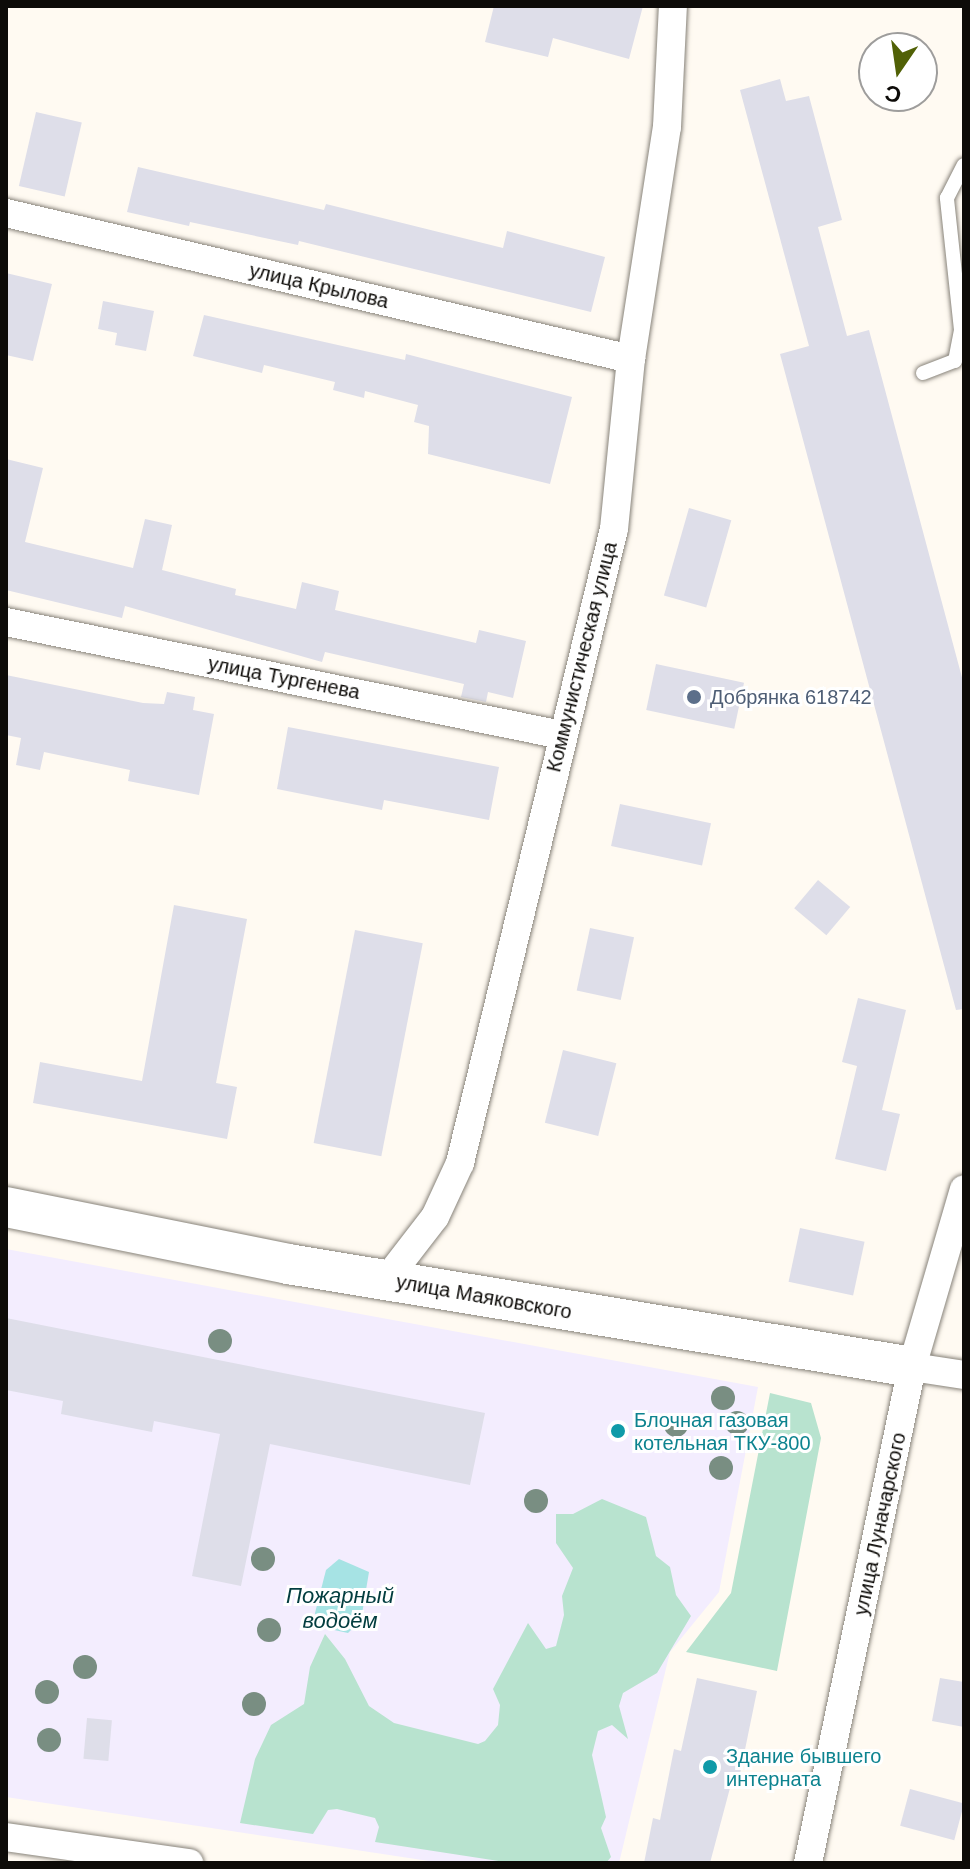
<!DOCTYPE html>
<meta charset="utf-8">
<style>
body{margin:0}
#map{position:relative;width:970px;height:1869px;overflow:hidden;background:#fffaf2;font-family:Helvetica,sans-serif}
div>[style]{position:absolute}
.education>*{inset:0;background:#f3edfe}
.green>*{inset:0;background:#b8e3cf}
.water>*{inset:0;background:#a6e3e4}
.building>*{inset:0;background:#dedee9;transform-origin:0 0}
.roads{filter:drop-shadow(0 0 2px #88837a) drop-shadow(0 0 2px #88837a)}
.lane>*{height:14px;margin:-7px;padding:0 7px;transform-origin:7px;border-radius:7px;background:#fff}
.street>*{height:28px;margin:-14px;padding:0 14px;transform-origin:14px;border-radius:14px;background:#fff}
.secondary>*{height:40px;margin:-20px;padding:0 20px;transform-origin:20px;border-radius:20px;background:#fff}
.trees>*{width:24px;height:24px;margin:-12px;border-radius:50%;background:#798e82}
.dots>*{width:22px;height:22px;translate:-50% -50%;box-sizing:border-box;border:4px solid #fff;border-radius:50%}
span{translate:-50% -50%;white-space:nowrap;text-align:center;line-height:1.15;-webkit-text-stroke:6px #fff;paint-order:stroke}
.street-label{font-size:20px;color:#0d0b08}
.service-label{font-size:20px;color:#4e5e75}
.left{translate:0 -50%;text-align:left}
.culture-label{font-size:20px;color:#0d838f}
.water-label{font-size:22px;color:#023d3f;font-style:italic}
.frame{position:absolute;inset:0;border:8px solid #0d0b08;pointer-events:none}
.north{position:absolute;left:858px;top:32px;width:80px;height:80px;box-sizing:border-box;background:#fff;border:2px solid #9e9d9c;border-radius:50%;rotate:193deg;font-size:22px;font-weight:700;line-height:32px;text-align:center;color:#0d0b08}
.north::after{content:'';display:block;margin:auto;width:28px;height:36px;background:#516106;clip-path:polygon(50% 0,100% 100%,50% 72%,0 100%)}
</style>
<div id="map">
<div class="education">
<div style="clip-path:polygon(6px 1249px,758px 1387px,719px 1592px,670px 1652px,619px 1863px,442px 1863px,6px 1797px)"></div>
</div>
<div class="green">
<div style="clip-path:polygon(770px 1393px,811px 1403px,821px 1438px,777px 1671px,686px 1652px,731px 1593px)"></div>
<div style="clip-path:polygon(602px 1499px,646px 1517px,656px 1556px,670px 1567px,676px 1595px,691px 1616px,657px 1673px,623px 1693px,619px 1706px,628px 1739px,612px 1725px,598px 1731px,592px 1755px,606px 1817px,601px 1828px,611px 1857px,606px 1863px,512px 1863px,375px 1842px,379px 1827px,375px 1818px,337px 1809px,328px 1810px,313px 1834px,240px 1823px,255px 1759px,271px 1725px,304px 1704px,310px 1667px,325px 1634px,345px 1659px,369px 1706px,394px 1723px,478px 1744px,485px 1741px,498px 1725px,500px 1705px,493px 1689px,528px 1623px,546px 1649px,556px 1646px,564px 1615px,562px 1596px,573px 1568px,556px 1543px,556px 1514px,573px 1514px)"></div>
</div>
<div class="water">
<div style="clip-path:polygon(339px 1559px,369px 1572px,361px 1620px,348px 1633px,325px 1628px,316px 1622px,315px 1613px,326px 1570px)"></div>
</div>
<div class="building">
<div style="clip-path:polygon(494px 6px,643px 6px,629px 59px,553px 38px,548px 57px,485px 42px)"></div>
<div style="clip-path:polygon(780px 79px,786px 101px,809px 96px,842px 220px,818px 227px,847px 336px,869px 330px,964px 685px,964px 1009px,956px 1010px,780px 354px,809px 346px,740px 90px)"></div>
<div style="left:36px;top:112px;width:47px;height:76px;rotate:13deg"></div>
<div style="clip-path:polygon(138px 167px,324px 210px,326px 204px,503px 248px,507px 231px,605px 257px,591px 312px,299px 241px,298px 245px,190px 222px,189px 226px,127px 212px)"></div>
<div style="clip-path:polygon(6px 273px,52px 284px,33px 361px,6px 355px)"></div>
<div style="clip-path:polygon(103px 301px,154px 311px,146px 351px,115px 345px,117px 333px,98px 329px)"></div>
<div style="clip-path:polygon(204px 315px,405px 360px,406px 354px,572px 397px,550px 484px,428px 454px,429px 426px,414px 422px,418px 405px,365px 391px,364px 398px,333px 390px,335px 382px,264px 365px,262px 373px,193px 356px)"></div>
<div style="clip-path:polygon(6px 459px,43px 468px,25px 542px,133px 568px,145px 519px,172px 525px,162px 570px,236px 589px,235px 595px,296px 609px,302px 582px,339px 591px,335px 610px,476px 643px,479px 630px,526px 641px,513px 698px,488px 692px,486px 702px,461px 697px,464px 684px,412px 672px,325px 652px,322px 662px,125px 606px,122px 618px,6px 590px)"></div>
<div style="left:689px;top:508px;width:44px;height:91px;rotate:16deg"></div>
<div style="left:656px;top:664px;width:90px;height:47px;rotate:12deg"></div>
<div style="clip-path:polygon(6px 675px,143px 703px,164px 704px,167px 692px,195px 697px,193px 710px,214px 714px,199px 795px,128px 781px,130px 770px,44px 752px,40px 770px,16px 765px,21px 738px,6px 735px)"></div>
<div style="clip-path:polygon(288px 727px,499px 767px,489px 820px,384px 800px,382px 810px,277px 789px)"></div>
<div style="left:620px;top:804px;width:93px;height:43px;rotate:12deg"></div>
<div style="left:818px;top:880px;width:42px;height:37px;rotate:40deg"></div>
<div style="clip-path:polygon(174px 905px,247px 919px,216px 1083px,237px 1087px,227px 1139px,33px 1103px,40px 1062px,142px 1081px)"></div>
<div style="left:590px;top:928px;width:45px;height:64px;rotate:12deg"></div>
<div style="left:355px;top:930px;width:69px;height:217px;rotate:11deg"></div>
<div style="clip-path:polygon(858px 998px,906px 1010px,882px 1110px,900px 1114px,886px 1171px,835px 1159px,857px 1066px,842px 1062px)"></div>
<div style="left:563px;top:1050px;width:55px;height:75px;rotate:14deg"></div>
<div style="left:800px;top:1228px;width:66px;height:55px;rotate:12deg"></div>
<div style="clip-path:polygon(6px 1318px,485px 1413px,470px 1485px,270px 1444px,241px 1586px,192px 1576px,220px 1434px,154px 1421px,152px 1432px,61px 1414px,63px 1401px,6px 1390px)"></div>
<div style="clip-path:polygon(697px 1678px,757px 1691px,740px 1774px,734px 1773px,710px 1863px,644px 1863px,653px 1818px,660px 1820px,674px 1749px,681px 1751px)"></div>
<div style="clip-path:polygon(940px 1678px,964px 1682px,964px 1727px,932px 1721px)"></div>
<div style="left:87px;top:1718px;width:25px;height:41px;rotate:5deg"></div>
<div style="left:910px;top:1789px;width:56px;height:38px;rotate:15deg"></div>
</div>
<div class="roads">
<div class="lane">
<div style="left:923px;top:373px;width:34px;rotate:-21deg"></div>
<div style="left:955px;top:361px;width:32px;rotate:-79deg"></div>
<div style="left:961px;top:330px;width:133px;rotate:-96.1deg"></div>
<div style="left:947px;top:198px;width:37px;rotate:-63deg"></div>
</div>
<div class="street">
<div style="left:6px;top:213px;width:642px;rotate:13.15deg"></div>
<div style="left:6px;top:622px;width:567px;rotate:11.49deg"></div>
<div style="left:387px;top:1279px;width:78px;rotate:-52.3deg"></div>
<div style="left:435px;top:1217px;width:60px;rotate:-65.2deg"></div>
<div style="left:460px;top:1163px;width:652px;rotate:-76.35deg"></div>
<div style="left:614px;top:529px;width:171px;rotate:-84.3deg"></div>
<div style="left:631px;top:359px;width:235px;rotate:-81.2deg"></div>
<div style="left:667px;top:127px;width:121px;rotate:-87.2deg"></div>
<div style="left:912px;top:1367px;width:53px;rotate:8.7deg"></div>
<div style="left:6px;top:1837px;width:185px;rotate:8.1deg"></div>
<div style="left:808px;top:1863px;width:507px;rotate:-78.16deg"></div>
<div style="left:912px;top:1367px;width:185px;rotate:-73.7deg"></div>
</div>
<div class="secondary">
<div style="left:6px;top:1207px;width:288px;rotate:11.4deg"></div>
<div style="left:288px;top:1264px;width:632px;rotate:9.37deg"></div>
</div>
</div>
<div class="trees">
<div style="left:220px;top:1341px"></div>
<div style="left:723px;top:1398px"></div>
<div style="left:737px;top:1423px"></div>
<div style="left:676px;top:1425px"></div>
<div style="left:721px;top:1468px"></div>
<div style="left:536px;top:1501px"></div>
<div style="left:263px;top:1559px"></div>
<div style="left:269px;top:1630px"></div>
<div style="left:85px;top:1667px"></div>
<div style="left:47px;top:1692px"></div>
<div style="left:254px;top:1704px"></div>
<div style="left:49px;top:1740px"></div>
</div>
<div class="dots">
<div style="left:694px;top:697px;background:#5c6f8a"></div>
<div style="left:618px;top:1431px;background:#0f9aa8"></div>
<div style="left:710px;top:1767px;background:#0f9aa8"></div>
</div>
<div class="street-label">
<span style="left:319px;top:286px;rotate:13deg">улица Крылова</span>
<span style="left:582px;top:657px;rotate:-76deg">Коммунистическая улица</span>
<span style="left:284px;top:678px;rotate:11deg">улица Тургенева</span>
<span style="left:484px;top:1297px;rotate:10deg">улица Маяковского</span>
<span style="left:880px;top:1524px;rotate:-78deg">улица Луначарского</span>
</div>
<div class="service-label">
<span class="left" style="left:710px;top:697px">Добрянка 618742</span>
</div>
<div class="culture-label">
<span class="left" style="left:634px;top:1432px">Блочная газовая<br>котельная ТКУ-800</span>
<span class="left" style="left:726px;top:1768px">Здание бывшего<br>интерната</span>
</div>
<div class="water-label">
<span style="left:340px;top:1608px">Пожарный<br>водоём</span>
</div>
<div class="frame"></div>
<div class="north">С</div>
</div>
